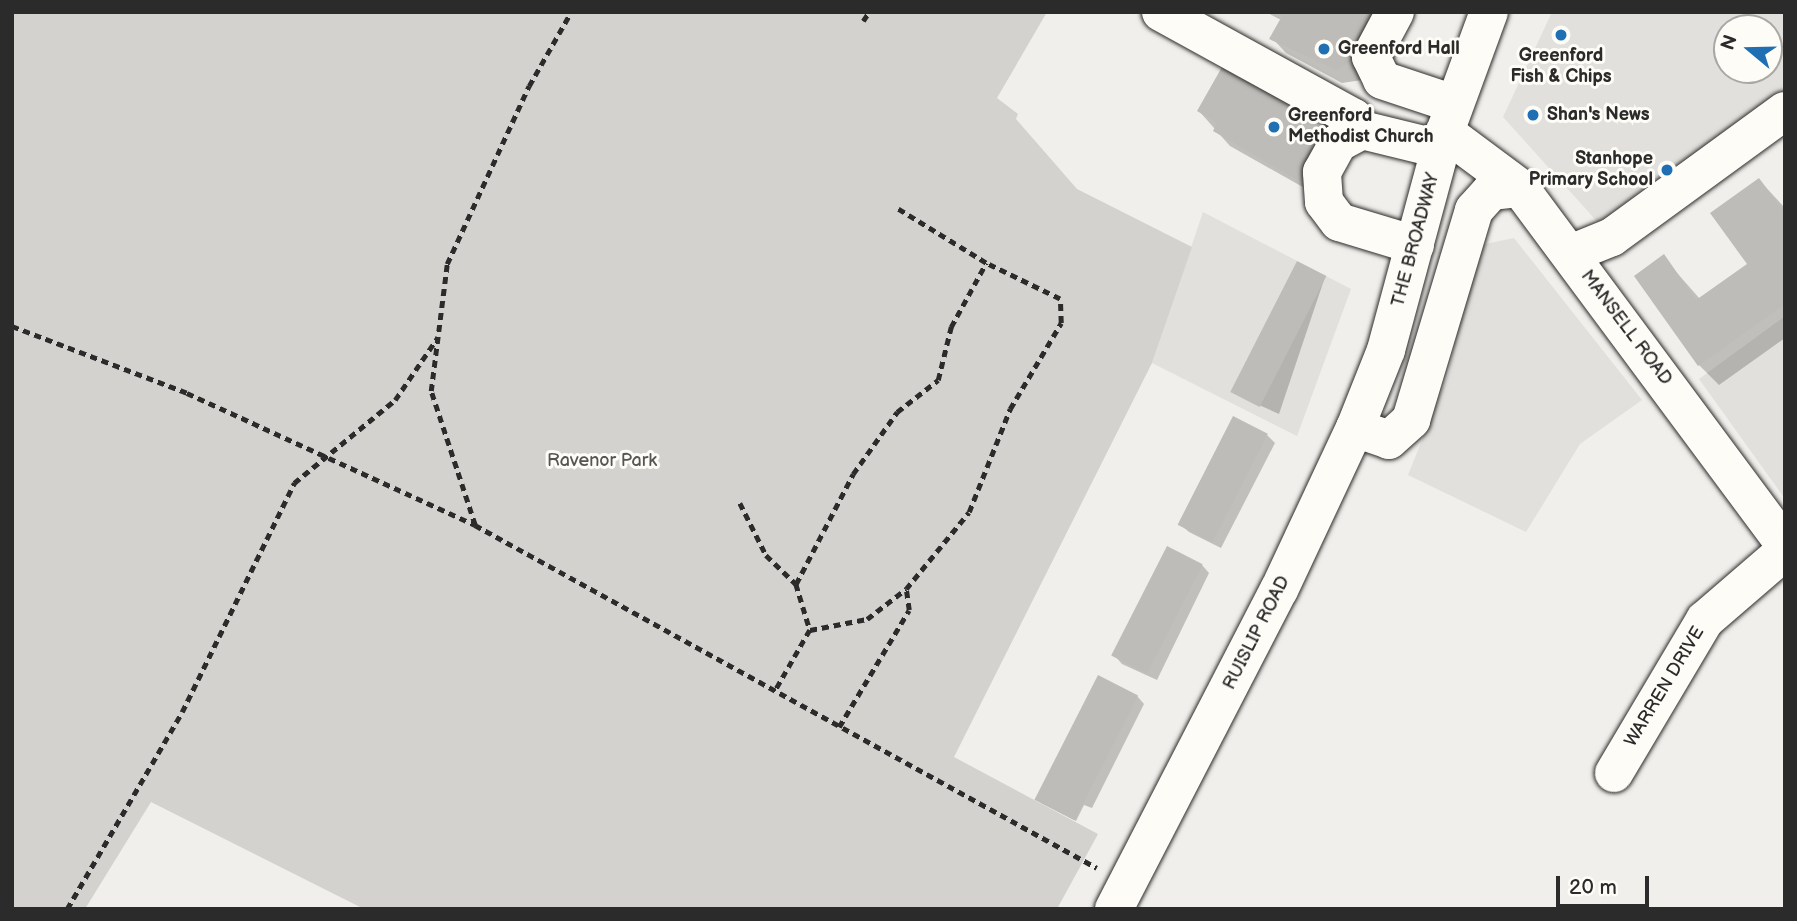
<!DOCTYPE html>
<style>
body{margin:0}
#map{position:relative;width:1797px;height:921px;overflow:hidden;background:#f0efeb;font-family:"Balsamiq Sans",sans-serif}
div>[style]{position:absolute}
.built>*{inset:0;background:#e1e0dc}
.green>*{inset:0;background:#d3d2cf}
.shadow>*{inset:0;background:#0003}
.building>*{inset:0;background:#bdbcb8;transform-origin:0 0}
.path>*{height:4.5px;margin-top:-2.25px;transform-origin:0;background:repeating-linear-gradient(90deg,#2b2b2b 0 7px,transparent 0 12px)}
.roads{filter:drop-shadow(0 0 2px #2b2b2b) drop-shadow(0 0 2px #2b2b2b)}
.minor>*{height:38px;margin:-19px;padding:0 19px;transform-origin:19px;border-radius:19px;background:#fdfcf7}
.major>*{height:38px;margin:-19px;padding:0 19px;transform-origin:19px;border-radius:19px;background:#fdfcf7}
.dots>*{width:19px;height:19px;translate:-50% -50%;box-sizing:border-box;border:4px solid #fdfcf7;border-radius:50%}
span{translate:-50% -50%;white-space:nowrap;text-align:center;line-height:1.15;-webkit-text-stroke:6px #fdfcf7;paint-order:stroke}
.poi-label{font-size:18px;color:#2b2b2b;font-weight:700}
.left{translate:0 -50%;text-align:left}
.right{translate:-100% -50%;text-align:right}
.street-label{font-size:18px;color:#2b2b2b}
.park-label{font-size:18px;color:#555554}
.frame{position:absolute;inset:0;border:14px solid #2b2b2b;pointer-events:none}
.north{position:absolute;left:1713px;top:14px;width:70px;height:70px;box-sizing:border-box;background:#fdfcf7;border:2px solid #a9a8a5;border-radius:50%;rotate:289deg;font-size:19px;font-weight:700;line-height:28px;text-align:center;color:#2b2b2b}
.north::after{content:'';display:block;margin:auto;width:24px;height:32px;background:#1f6fb2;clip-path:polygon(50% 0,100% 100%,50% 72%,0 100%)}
.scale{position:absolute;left:1556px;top:876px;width:93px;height:32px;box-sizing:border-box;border:4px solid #2b2b2b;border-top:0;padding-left:9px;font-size:21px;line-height:24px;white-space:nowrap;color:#2b2b2b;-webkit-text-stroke:5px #fdfcf7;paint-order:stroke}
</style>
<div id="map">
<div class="built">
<div style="clip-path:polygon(evenodd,1552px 12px,1785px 12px,1785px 126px,1620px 247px,1503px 117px,1552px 12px,1727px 28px,1769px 28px,1769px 70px,1727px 70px,1727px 28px)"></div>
<div style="clip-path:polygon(1203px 212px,1351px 289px,1297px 436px,1152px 363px)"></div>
<div style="clip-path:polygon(1514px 238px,1642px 400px,1580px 444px,1526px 532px,1408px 475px,1448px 375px,1476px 246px)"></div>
<div style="clip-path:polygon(1785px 316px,1785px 499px,1699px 379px)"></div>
</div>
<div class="green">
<div style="clip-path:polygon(12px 12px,1047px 12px,997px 98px,1018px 114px,1016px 119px,1077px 189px,1192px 247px,1152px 363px,954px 757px,1098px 834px,1057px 909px,364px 909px,151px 802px,85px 909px,12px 909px)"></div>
</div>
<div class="shadow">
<div style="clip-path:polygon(1266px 12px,1402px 12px,1362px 80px,1342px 83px,1286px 53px,1272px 38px,1281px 20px)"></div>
<div style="clip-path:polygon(1243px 81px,1317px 195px,1230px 146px,1199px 111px)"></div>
<div style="clip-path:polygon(1759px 180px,1785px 208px,1785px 338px,1719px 385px,1699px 365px,1663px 257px,1700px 299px,1749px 264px)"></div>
<div style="clip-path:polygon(1325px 277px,1279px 414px,1250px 401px,1247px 397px)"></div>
<div style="clip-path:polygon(1267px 435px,1275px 443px,1221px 548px,1189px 532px,1181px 525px)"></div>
<div style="clip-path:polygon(1202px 565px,1209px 573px,1157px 680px,1122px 664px,1115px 656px)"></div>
<div style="clip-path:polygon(1137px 696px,1144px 704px,1092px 808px,1084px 805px,1076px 821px,1041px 803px)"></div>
</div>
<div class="building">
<div style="clip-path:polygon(1276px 12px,1380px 12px,1355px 59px,1337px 70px,1269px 39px,1282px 16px)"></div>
<div style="clip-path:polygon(1222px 67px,1242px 79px,1247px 71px,1336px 121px,1301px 182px,1213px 131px,1217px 123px,1197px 111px)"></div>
<div style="clip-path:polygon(1759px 178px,1785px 213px,1785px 304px,1698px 366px,1634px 276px,1664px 254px,1696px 300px,1747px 264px,1710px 213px)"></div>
<div style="left:1297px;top:261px;width:33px;height:147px;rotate:27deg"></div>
<div style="left:1233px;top:416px;width:39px;height:122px;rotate:27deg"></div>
<div style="left:1167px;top:546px;width:40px;height:123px;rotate:27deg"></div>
<div style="left:1098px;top:675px;width:45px;height:140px;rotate:27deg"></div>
</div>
<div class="path">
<div style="left:863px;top:21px;width:11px;rotate:-56deg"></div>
<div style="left:12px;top:326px;width:187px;rotate:20.9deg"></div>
<div style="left:187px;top:393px;width:317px;rotate:24.6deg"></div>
<div style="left:475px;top:525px;width:710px;rotate:28.87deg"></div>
<div style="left:740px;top:503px;width:58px;rotate:63.4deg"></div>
<div style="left:766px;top:555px;width:42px;rotate:44deg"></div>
<div style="left:796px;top:584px;width:48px;rotate:73.1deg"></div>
<div style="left:810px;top:630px;width:70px;rotate:119.8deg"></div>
<div style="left:475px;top:525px;width:141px;rotate:-108.2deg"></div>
<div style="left:431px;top:391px;width:128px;rotate:-82.8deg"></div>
<div style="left:447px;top:264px;width:196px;rotate:-65.3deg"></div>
<div style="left:529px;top:86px;width:85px;rotate:-60.4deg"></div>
<div style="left:796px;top:584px;width:124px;rotate:-62.6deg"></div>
<div style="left:853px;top:474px;width:76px;rotate:-54.6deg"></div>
<div style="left:897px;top:412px;width:52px;rotate:-38deg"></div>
<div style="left:938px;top:380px;width:55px;rotate:-76.2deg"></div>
<div style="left:951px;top:327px;width:73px;rotate:-61.3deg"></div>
<div style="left:986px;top:263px;width:103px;rotate:-148.5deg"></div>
<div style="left:810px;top:630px;width:58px;rotate:-10.9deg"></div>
<div style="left:867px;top:619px;width:49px;rotate:-37.6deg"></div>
<div style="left:906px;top:589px;width:99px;rotate:-50.7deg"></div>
<div style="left:969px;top:512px;width:111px;rotate:-68.3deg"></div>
<div style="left:1010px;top:409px;width:100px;rotate:-59.3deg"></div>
<div style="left:1061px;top:323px;width:24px;rotate:-92deg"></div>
<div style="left:1060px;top:299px;width:82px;rotate:-154.1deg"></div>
<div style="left:839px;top:727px;width:136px;rotate:-59.1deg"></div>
<div style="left:909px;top:610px;width:21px;rotate:-98deg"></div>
<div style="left:67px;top:909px;width:228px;rotate:-59.7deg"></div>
<div style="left:182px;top:712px;width:255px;rotate:-63.9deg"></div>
<div style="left:294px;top:483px;width:131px;rotate:-39.4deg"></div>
<div style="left:395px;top:400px;width:76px;rotate:-55.7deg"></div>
</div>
<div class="roads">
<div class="minor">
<div style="left:1161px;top:12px;width:220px;rotate:28.8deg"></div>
<div style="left:1354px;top:118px;width:14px;rotate:56deg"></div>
<div style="left:1395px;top:12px;width:51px;rotate:118.1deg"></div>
<div style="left:1371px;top:57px;width:25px;rotate:64deg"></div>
<div style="left:1382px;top:80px;width:76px;rotate:18.4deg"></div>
<div style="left:1445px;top:132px;width:94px;rotate:36.7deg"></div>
<div style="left:1520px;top:188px;width:445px;rotate:53.4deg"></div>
<div style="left:1415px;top:245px;width:79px;rotate:-163.2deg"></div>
<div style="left:1339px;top:222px;width:25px;rotate:-127deg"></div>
<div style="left:1324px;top:202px;width:30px;rotate:-94deg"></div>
<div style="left:1322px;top:172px;width:33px;rotate:-61deg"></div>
<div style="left:1338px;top:143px;width:27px;rotate:-28deg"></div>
<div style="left:1362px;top:130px;width:80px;rotate:13.7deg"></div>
<div style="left:1570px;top:254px;width:45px;rotate:-22deg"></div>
<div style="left:1612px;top:237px;width:214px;rotate:-36.1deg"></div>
<div style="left:1355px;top:428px;width:36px;rotate:19deg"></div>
<div style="left:1389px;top:440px;width:30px;rotate:-42deg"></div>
<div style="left:1411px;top:420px;width:219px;rotate:-73.3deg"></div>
<div style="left:1474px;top:210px;width:25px;rotate:-48deg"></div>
<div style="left:1491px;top:191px;width:29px;rotate:-6deg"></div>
<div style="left:1614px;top:773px;width:178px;rotate:-59.3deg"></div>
<div style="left:1705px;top:620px;width:106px;rotate:-40.8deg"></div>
</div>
<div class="major">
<div style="left:1114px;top:909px;width:359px;rotate:-62.7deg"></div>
<div style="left:1279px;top:590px;width:179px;rotate:-64.9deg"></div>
<div style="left:1355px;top:428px;width:84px;rotate:-68.3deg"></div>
<div style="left:1386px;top:350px;width:226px;rotate:-74.9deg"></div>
<div style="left:1445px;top:132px;width:128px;rotate:-69.9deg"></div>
</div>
</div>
<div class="dots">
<div style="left:1561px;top:35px;background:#1f6fb2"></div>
<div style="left:1324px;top:49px;background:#1f6fb2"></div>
<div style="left:1533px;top:115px;background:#1f6fb2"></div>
<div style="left:1274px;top:127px;background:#1f6fb2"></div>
<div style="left:1667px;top:170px;background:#1f6fb2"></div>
</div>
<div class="poi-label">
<span class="left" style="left:1338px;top:49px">Greenford Hall</span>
<span style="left:1561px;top:67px">Greenford<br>Fish &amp; Chips</span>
<span class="left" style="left:1547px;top:115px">Shan's News</span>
<span class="left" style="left:1288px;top:127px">Greenford<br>Methodist Church</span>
<span class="right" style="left:1653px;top:170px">Stanhope<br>Primary School</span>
</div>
<div class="street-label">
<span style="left:1416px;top:240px;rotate:-75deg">THE BROADWAY</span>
<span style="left:1626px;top:328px;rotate:53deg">MANSELL ROAD</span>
<span style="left:1257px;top:633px;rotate:-63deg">RUISLIP ROAD</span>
<span style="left:1665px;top:687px;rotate:-59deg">WARREN DRIVE</span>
</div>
<div class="park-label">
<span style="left:602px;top:461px">Ravenor Park</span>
</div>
<div class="frame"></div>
<div class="north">N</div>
<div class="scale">20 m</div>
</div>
